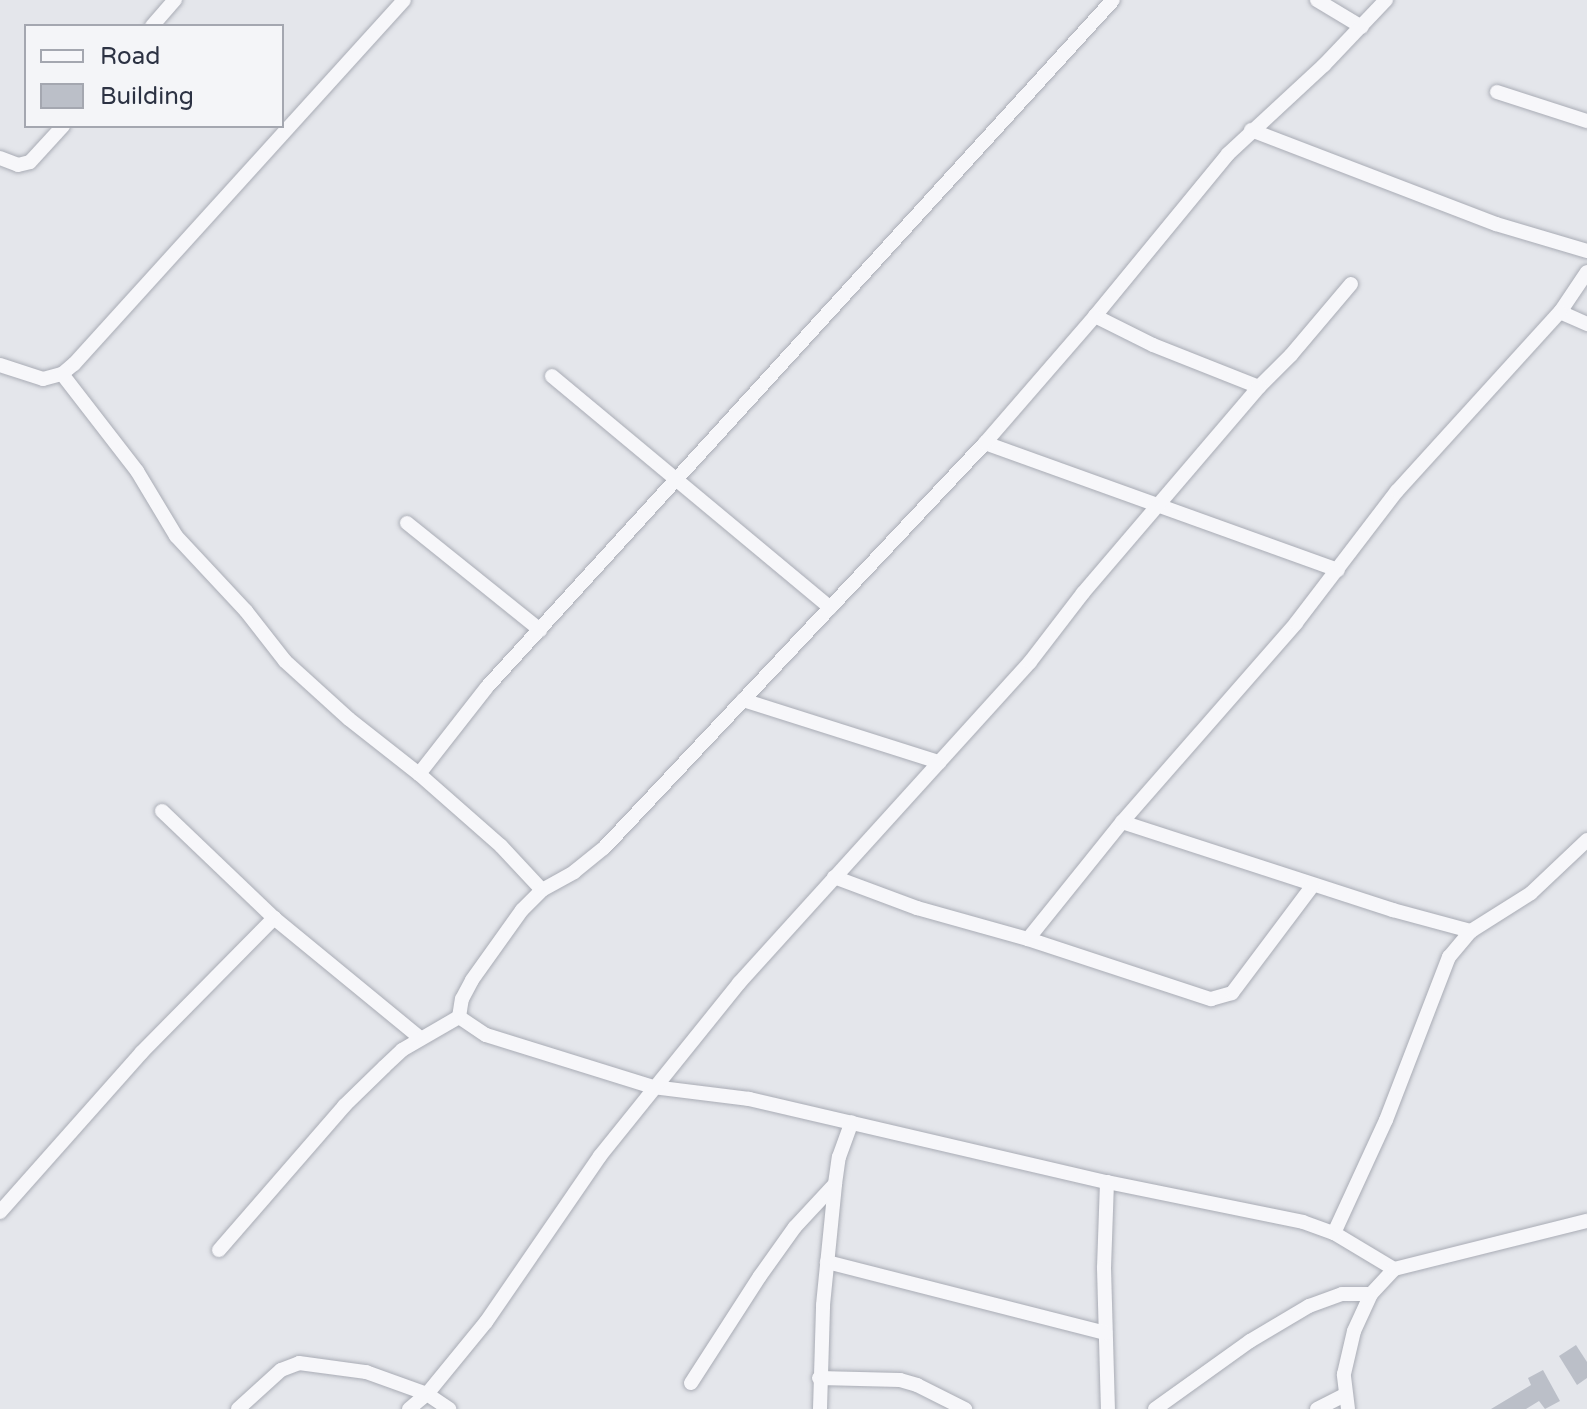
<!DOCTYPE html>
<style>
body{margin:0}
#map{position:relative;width:1587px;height:1409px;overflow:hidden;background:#e4e6eb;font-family:"Varela Round",sans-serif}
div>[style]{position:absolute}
.building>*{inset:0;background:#bbbfc8}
.roads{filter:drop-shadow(0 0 2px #a9acb5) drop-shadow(0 0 2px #a9acb5)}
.street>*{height:14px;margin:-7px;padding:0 7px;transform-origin:7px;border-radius:7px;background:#f7f7fa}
span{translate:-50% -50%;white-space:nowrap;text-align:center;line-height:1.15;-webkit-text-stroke:7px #f4f5f8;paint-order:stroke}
.legend{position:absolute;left:24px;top:24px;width:260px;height:104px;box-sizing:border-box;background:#f4f5f8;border:2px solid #a4a7b0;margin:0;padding:10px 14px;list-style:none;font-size:24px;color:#2c3243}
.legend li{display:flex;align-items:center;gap:16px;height:40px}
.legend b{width:40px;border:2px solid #a4a7b0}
</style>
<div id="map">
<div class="building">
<div style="clip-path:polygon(1576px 1345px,1587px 1362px,1587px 1378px,1577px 1385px,1559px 1356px)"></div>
<div style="clip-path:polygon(1543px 1370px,1560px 1401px,1545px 1409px,1539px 1401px,1526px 1409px,1491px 1409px,1531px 1385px,1528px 1378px)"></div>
</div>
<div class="roads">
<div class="street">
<div style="left:1317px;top:0;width:52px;rotate:31deg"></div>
<div style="left:152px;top:26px;width:35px;rotate:-49deg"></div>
<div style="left:1497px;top:92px;width:95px;rotate:17.9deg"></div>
<div style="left:1251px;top:130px;width:262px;rotate:21deg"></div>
<div style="left:1496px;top:224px;width:95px;rotate:16.5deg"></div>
<div style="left:0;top:158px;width:19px;rotate:21deg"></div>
<div style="left:18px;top:165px;width:12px;rotate:-14deg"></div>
<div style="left:30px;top:162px;width:49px;rotate:-47.5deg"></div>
<div style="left:1587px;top:272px;width:48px;rotate:124deg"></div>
<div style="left:1560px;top:312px;width:30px;rotate:24deg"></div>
<div style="left:1351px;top:284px;width:93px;rotate:130.2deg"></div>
<div style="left:1291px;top:355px;width:45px;rotate:135deg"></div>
<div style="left:1259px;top:387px;width:114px;rotate:-158.4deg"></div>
<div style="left:1153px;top:345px;width:65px;rotate:-153.4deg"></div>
<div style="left:1095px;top:316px;width:210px;rotate:-50.6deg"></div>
<div style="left:1228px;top:154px;width:131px;rotate:-42.8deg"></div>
<div style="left:1324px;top:65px;width:90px;rotate:-46.4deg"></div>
<div style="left:0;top:365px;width:45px;rotate:18deg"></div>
<div style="left:43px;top:379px;width:20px;rotate:-15deg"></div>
<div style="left:62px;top:374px;width:16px;rotate:-40deg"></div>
<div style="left:74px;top:364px;width:491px;rotate:-47.8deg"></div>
<div style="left:62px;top:374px;width:123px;rotate:52.3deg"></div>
<div style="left:137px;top:471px;width:76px;rotate:59deg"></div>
<div style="left:176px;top:536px;width:103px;rotate:47deg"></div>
<div style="left:246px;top:611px;width:63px;rotate:52deg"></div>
<div style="left:285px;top:661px;width:86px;rotate:42.2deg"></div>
<div style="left:349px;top:719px;width:89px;rotate:38.2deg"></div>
<div style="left:552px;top:376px;width:362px;rotate:39.8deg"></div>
<div style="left:985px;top:443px;width:375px;rotate:19.8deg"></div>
<div style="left:407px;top:523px;width:171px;rotate:38.8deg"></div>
<div style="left:743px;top:700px;width:206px;rotate:17.6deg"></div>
<div style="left:162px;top:811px;width:155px;rotate:43.7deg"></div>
<div style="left:1122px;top:822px;width:285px;rotate:18deg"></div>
<div style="left:1393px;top:910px;width:81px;rotate:15.1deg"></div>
<div style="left:834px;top:877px;width:89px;rotate:20.5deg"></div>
<div style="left:917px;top:908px;width:115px;rotate:15.6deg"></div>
<div style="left:1028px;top:939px;width:193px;rotate:18.2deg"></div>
<div style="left:1211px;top:999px;width:22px;rotate:-16deg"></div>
<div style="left:1232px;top:993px;width:135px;rotate:-53.1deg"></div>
<div style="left:542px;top:890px;width:60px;rotate:-133deg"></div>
<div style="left:501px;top:846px;width:109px;rotate:-138.7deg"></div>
<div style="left:419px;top:774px;width:110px;rotate:-52deg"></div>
<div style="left:487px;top:687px;width:929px;rotate:-47.66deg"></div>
<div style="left:1028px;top:939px;width:150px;rotate:-51.2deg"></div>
<div style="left:1122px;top:822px;width:264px;rotate:-48.8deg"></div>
<div style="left:1296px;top:623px;width:166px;rotate:-52.6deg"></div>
<div style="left:1397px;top:491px;width:242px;rotate:-47.7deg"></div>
<div style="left:459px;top:1017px;width:32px;rotate:34deg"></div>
<div style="left:486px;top:1035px;width:175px;rotate:17.3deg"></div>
<div style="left:653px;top:1087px;width:97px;rotate:7.1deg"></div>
<div style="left:749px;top:1099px;width:367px;rotate:13.1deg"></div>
<div style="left:1107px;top:1182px;width:200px;rotate:11.5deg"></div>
<div style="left:1303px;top:1222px;width:33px;rotate:20deg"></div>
<div style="left:1334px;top:1233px;width:70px;rotate:31deg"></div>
<div style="left:1107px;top:1182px;width:86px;rotate:92deg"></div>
<div style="left:1104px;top:1268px;width:141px;rotate:88.4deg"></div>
<div style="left:0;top:1212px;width:213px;rotate:-48.4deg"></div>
<div style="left:141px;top:1053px;width:190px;rotate:-45.4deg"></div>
<div style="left:274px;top:918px;width:189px;rotate:39.4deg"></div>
<div style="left:1334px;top:1233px;width:124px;rotate:-65.3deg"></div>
<div style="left:1386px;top:1120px;width:175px;rotate:-68.9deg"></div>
<div style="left:1449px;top:957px;width:34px;rotate:-50deg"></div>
<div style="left:1471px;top:931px;width:71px;rotate:-32.3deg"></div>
<div style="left:1531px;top:893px;width:77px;rotate:-43.4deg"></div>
<div style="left:219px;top:1250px;width:191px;rotate:-49deg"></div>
<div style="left:344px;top:1106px;width:56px;rotate:-44.3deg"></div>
<div style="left:384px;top:1067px;width:25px;rotate:-43deg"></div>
<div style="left:402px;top:1050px;width:66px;rotate:-30.1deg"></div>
<div style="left:459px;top:1017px;width:18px;rotate:-81deg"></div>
<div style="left:462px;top:999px;width:21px;rotate:-62deg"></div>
<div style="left:472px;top:980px;width:86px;rotate:-54.5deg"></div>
<div style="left:522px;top:910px;width:28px;rotate:-45deg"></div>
<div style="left:542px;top:890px;width:37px;rotate:-29deg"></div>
<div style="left:574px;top:872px;width:38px;rotate:-39deg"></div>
<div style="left:604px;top:848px;width:556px;rotate:-46.75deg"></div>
<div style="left:985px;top:443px;width:168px;rotate:-49.1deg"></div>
<div style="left:827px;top:1262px;width:287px;rotate:14.3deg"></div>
<div style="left:819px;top:1378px;width:81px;rotate:1.4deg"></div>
<div style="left:900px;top:1380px;width:18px;rotate:16deg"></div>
<div style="left:917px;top:1385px;width:54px;rotate:26.6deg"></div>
<div style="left:691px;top:1383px;width:127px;rotate:-57.2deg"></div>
<div style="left:760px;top:1276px;width:60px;rotate:-54.5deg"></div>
<div style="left:795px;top:1227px;width:59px;rotate:-47.1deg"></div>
<div style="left:238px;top:1409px;width:58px;rotate:-42.2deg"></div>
<div style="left:281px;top:1370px;width:19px;rotate:-21deg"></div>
<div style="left:299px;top:1363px;width:68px;rotate:7.7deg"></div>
<div style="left:366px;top:1372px;width:65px;rotate:19.8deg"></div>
<div style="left:427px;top:1394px;width:27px;rotate:34deg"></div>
<div style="left:409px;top:1409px;width:23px;rotate:-40deg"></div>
<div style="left:427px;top:1394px;width:93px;rotate:-50.7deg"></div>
<div style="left:486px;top:1322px;width:201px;rotate:-55.5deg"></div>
<div style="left:600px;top:1156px;width:222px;rotate:-51.2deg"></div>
<div style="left:739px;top:983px;width:433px;rotate:-47.8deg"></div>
<div style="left:1030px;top:662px;width:87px;rotate:-52.5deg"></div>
<div style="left:1083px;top:593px;width:271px;rotate:-49.5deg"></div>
<div style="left:820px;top:1409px;width:104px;rotate:-88.3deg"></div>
<div style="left:823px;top:1305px;width:122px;rotate:-84.3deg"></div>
<div style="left:835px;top:1184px;width:27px;rotate:-82deg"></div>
<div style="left:839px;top:1157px;width:37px;rotate:-70deg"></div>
<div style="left:1155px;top:1409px;width:117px;rotate:-35.6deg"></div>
<div style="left:1250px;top:1341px;width:69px;rotate:-30.7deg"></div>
<div style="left:1309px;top:1306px;width:35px;rotate:-20deg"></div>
<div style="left:1342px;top:1294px;width:29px"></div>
<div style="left:1317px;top:1409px;width:31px;rotate:-27deg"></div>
<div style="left:1348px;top:1409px;width:35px;rotate:-97deg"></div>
<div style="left:1344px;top:1374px;width:44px;rotate:-76.9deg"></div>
<div style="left:1354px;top:1331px;width:41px;rotate:-65.3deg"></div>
<div style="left:1371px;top:1294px;width:34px;rotate:-47deg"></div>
<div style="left:1394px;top:1269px;width:199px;rotate:-14deg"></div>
</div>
</div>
<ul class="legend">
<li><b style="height:10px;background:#f7f7fa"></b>Road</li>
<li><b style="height:22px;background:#bbbfc8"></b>Building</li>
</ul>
</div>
